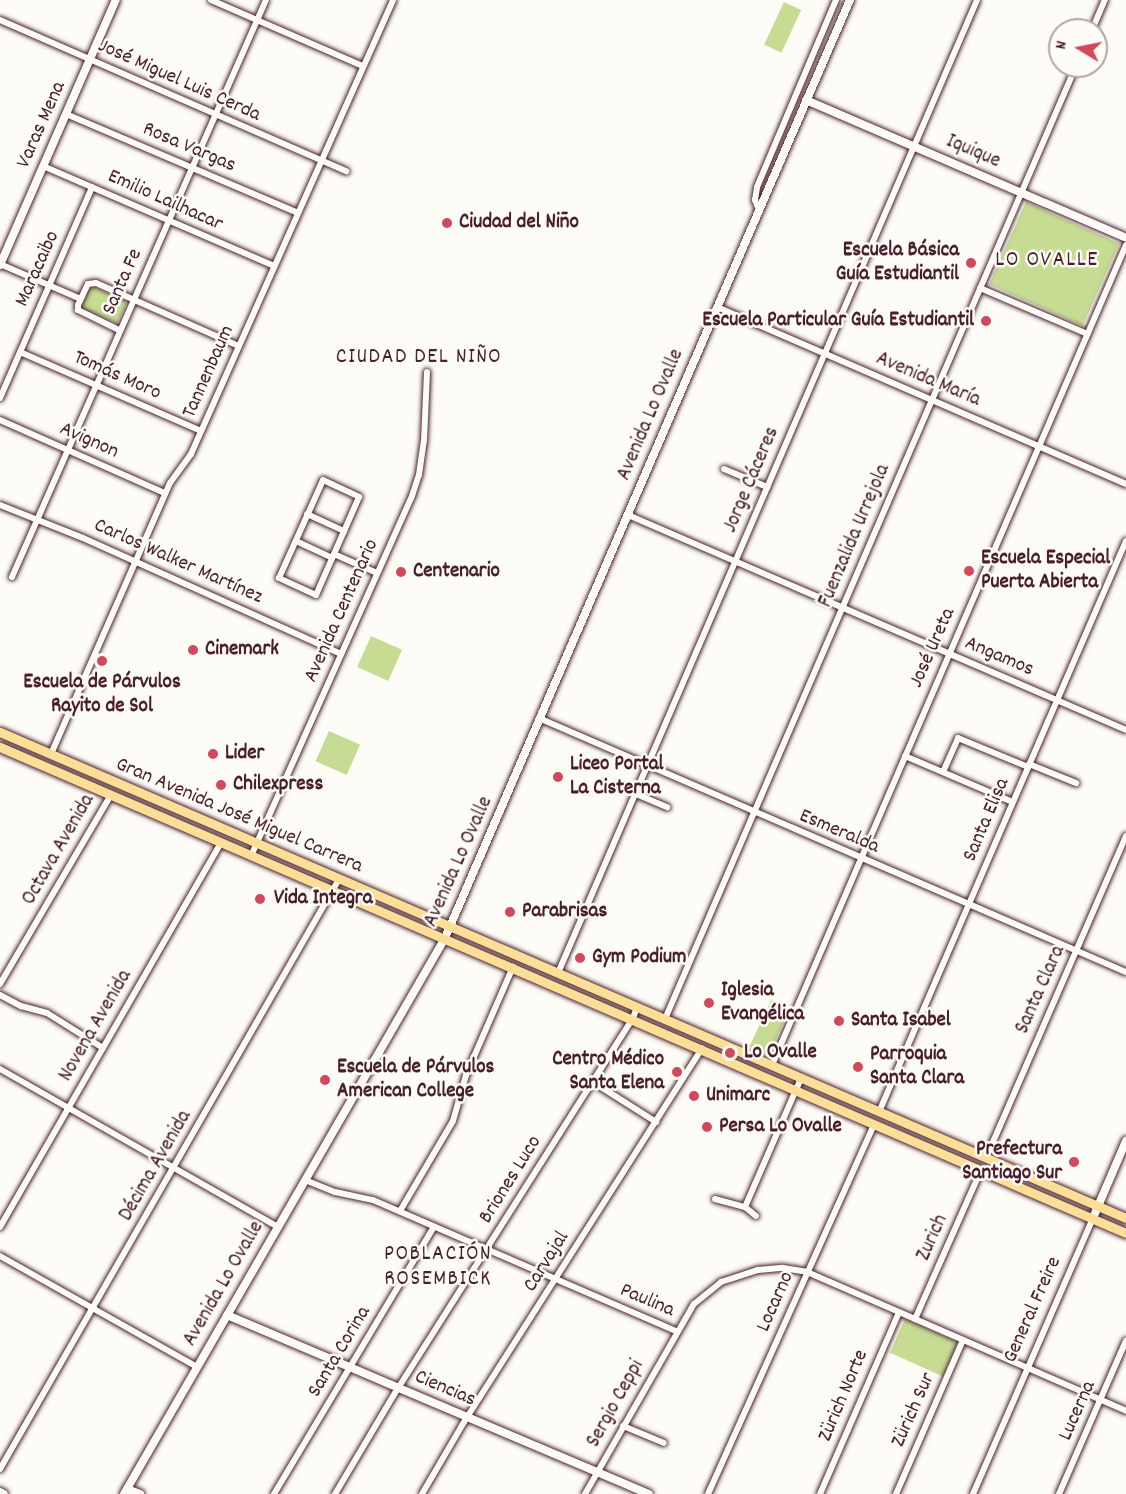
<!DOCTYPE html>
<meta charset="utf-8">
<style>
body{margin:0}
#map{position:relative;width:1126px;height:1494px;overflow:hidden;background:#fdfcf7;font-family:Dekko,sans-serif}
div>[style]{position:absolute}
.green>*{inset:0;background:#c6dc92;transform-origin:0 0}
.roads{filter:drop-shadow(0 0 2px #4a1f2b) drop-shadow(0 0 2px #4a1f2b)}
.street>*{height:6px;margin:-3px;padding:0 3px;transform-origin:3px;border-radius:3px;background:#fdfcf7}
.secondary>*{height:8px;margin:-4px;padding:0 4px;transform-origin:4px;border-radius:4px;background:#fdfcf7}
.primary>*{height:9px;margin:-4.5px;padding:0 4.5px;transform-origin:4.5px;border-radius:4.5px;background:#fdde96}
.dots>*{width:16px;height:16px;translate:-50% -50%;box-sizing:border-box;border:3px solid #fdfcf7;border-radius:50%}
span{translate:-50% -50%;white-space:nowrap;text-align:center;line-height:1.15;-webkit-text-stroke:5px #fdfcf7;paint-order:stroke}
.street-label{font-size:21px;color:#4a1f2b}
.poi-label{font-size:21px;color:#4a1f2b;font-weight:700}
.left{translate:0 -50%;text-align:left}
.right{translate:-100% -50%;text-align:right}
.neighbourhood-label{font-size:22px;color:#4a1f2b;letter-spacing:1.5px}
.north{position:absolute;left:1048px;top:18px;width:60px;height:60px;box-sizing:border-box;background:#fdfcf7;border:2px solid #b5a4a5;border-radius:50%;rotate:280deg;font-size:16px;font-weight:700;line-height:24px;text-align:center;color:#4a1f2b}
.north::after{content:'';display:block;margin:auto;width:21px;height:27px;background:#d1495b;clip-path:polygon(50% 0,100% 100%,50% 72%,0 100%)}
</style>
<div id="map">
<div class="green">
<div style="left:784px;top:2px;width:19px;height:47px;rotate:25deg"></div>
<div style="left:1026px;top:202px;width:102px;height:90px;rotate:24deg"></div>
<div style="clip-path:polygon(93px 287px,125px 301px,126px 305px,117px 323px,83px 309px,82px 304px,88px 290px)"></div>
<div style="left:371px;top:636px;width:34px;height:34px;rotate:24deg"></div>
<div style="left:329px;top:731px;width:34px;height:33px;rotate:24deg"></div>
<div style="left:771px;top:1000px;width:21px;height:51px;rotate:25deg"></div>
<div style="left:905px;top:1319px;width:58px;height:37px;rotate:24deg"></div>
</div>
<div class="roads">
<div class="street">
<div style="left:211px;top:0;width:166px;rotate:23.5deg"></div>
<div style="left:0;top:20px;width:378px;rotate:23.6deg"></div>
<div style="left:1092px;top:30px;width:33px;rotate:-67deg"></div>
<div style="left:66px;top:114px;width:252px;rotate:23.1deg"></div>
<div style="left:43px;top:166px;width:252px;rotate:23.4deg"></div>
<div style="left:759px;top:210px;width:11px;rotate:-112deg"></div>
<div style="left:755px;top:200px;width:13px;rotate:-81deg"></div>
<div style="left:757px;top:187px;width:203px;rotate:-67.1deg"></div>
<div style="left:0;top:264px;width:88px;rotate:23.4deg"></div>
<div style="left:980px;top:288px;width:117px;rotate:23.1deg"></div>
<div style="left:717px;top:307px;width:446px;rotate:23.4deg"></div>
<div style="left:119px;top:330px;width:46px;rotate:-154deg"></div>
<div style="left:78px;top:310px;width:5px;rotate:-90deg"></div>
<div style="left:78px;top:305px;width:23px;rotate:-65deg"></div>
<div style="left:88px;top:284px;width:8px;rotate:-7deg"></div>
<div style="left:96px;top:283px;width:156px;rotate:23.8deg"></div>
<div style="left:20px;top:352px;width:197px;rotate:23.6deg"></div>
<div style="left:0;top:398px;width:230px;rotate:-66.4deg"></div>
<div style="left:0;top:420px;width:180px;rotate:23.9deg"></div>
<div style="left:724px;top:469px;width:47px;rotate:22.7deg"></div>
<div style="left:323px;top:480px;width:40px;rotate:25deg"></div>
<div style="left:359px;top:497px;width:107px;rotate:113.7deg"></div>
<div style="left:316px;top:595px;width:41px;rotate:-155.3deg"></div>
<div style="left:279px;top:578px;width:107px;rotate:-65.8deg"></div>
<div style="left:0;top:505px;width:89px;rotate:21.7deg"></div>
<div style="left:83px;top:538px;width:283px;rotate:24.2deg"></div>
<div style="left:307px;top:514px;width:41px;rotate:24.7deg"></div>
<div style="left:628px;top:515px;width:542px;rotate:23.35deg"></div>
<div style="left:296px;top:541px;width:40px;rotate:25deg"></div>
<div style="left:334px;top:554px;width:47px;rotate:23.8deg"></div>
<div style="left:12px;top:577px;width:630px;rotate:-66.24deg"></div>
<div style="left:541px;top:719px;width:637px;rotate:23.39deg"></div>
<div style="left:51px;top:754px;width:296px;rotate:-66.3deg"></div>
<div style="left:170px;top:483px;width:36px;rotate:-54deg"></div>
<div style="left:191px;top:454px;width:497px;rotate:-66deg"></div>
<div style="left:905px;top:756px;width:117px;rotate:23.1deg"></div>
<div style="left:1029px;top:764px;width:51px;rotate:22deg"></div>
<div style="left:943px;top:772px;width:37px;rotate:-66deg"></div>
<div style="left:958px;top:738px;width:76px;rotate:22.5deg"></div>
<div style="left:636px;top:794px;width:34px;rotate:23deg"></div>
<div style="left:251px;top:856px;width:394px;rotate:-65.9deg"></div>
<div style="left:412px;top:496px;width:22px;rotate:-72deg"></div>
<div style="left:419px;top:475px;width:34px;rotate:-82deg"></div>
<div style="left:424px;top:441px;width:69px;rotate:-87.5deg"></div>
<div style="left:558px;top:973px;width:1059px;rotate:-66.7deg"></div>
<div style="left:0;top:984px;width:219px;rotate:-59.6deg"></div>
<div style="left:0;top:995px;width:24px;rotate:28deg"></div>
<div style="left:21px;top:1006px;width:27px;rotate:15deg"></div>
<div style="left:47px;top:1013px;width:66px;rotate:32deg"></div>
<div style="left:665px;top:1019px;width:1038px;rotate:-66.67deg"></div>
<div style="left:772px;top:1065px;width:893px;rotate:-66.65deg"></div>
<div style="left:0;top:1069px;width:320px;rotate:29.6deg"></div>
<div style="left:593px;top:1082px;width:75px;rotate:32.4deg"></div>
<div style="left:879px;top:1112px;width:622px;rotate:-66.61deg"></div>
<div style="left:986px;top:1158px;width:351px;rotate:-66.5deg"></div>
<div style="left:305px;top:1180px;width:32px;rotate:22deg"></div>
<div style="left:335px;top:1192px;width:39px;rotate:12deg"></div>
<div style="left:373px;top:1200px;width:330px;rotate:23.4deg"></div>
<div style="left:715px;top:1199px;width:31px;rotate:15deg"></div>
<div style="left:745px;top:1207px;width:14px;rotate:39deg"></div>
<div style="left:745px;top:1207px;width:141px;rotate:-66.5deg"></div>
<div style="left:400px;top:1211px;width:104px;rotate:-59.5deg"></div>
<div style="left:453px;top:1121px;width:48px;rotate:-74.2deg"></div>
<div style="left:466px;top:1075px;width:118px;rotate:-66.5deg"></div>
<div style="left:0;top:1227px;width:443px;rotate:-60.1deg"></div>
<div style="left:0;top:1256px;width:226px;rotate:29.4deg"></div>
<div style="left:915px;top:1319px;width:163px;rotate:-66.1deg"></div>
<div style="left:623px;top:1426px;width:44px;rotate:22.5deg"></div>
<div style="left:0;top:1469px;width:680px;rotate:-60.12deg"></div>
<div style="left:274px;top:1494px;width:311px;rotate:-59.1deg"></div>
<div style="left:335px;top:1494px;width:117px;rotate:-59.3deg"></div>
<div style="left:395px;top:1393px;width:444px;rotate:-57.6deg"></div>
<div style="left:633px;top:1018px;width:12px;rotate:-70deg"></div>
<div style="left:422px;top:1494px;width:83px;rotate:-59.7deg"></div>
<div style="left:464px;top:1422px;width:443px;rotate:-57.5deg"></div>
<div style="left:585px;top:1494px;width:219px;rotate:-60.2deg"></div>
<div style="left:694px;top:1304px;width:35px;rotate:-39deg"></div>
<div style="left:721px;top:1282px;width:39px;rotate:-18deg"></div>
<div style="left:758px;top:1270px;width:25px;rotate:-5deg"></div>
<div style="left:783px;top:1268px;width:24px;rotate:9deg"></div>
<div style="left:807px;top:1272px;width:348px;rotate:23.5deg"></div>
<div style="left:708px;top:1494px;width:406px;rotate:-65.8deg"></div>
<div style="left:820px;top:1494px;width:198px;rotate:-66.5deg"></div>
<div style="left:896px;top:1494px;width:168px;rotate:-66.5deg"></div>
<div style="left:973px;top:1494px;width:301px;rotate:-66.5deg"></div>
<div style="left:1059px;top:1494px;width:167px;rotate:-66.4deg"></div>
</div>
<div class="secondary">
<div style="left:806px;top:100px;width:348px;rotate:23.3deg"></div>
<div style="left:0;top:265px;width:289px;rotate:-66.4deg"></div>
<div style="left:1093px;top:1218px;width:84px;rotate:-66.8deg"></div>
<div style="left:227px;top:1315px;width:458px;rotate:23deg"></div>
<div style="left:127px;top:1489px;width:14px;rotate:21deg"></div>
<div style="left:0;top:1492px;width:4px;rotate:27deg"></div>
<div style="left:124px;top:1494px;width:642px;rotate:-60deg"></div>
<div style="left:445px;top:938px;width:1022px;rotate:-66.65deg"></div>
</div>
<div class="primary">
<div style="left:0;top:732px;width:1226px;rotate:23.35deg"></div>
<div style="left:0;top:747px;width:1226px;rotate:23.35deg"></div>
</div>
</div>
<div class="dots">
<div style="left:447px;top:223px;background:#d1495b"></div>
<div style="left:971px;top:263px;background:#d1495b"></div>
<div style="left:986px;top:321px;background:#d1495b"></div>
<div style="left:969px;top:571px;background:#d1495b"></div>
<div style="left:401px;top:572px;background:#d1495b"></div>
<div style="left:193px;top:650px;background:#d1495b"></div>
<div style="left:102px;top:661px;background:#d1495b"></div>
<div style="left:213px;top:754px;background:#d1495b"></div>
<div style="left:558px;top:777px;background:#d1495b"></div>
<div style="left:221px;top:785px;background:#d1495b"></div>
<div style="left:260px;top:899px;background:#d1495b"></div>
<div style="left:510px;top:912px;background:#d1495b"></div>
<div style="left:580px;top:958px;background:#d1495b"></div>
<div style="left:709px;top:1003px;background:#d1495b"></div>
<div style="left:839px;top:1021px;background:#d1495b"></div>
<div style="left:730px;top:1053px;background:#d1495b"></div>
<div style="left:858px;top:1067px;background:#d1495b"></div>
<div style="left:677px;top:1072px;background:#d1495b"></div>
<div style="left:325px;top:1080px;background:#d1495b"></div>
<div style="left:694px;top:1096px;background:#d1495b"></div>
<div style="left:707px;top:1127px;background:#d1495b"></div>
<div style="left:1074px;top:1162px;background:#d1495b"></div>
</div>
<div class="street-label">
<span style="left:179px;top:81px;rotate:24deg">José Miguel Luis Cerda</span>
<span style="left:42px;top:125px;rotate:-66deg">Varas Mena</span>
<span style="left:189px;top:148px;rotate:23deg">Rosa Vargas</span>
<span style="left:973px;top:152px;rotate:23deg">Iquique</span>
<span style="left:165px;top:201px;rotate:24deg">Emilio Lailhacar</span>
<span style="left:38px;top:269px;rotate:-66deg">Maracaibo</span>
<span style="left:123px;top:282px;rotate:-66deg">Santa Fe</span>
<span style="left:209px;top:372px;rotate:-66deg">Tannenbaum</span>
<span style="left:117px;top:376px;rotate:24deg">Tomás Moro</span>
<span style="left:928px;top:380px;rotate:23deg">Avenida María</span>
<span style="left:651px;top:415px;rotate:-67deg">Avenida Lo Ovalle</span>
<span style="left:89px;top:441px;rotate:24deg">Avignon</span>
<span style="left:752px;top:480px;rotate:-67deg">Jorge Cáceres</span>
<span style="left:855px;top:536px;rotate:-67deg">Fuenzalida Urrejola</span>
<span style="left:178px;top:562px;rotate:24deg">Carlos Walker Martínez</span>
<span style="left:342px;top:611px;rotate:-66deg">Avenida Centenario</span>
<span style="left:933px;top:648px;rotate:-66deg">José Ureta</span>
<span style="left:999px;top:657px;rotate:23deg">Angamos</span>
<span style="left:239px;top:816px;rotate:23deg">Gran Avenida José Miguel Carrera</span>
<span style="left:987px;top:820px;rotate:-67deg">Santa Elisa</span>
<span style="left:839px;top:832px;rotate:23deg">Esmeralda</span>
<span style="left:59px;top:850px;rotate:-60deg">Octava Avenida</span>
<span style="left:459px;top:862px;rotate:-66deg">Avenida Lo Ovalle</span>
<span style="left:1041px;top:990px;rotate:-66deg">Santa Clara</span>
<span style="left:96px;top:1026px;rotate:-60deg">Novena Avenida</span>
<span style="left:156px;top:1166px;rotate:-60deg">Décima Avenida</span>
<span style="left:511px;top:1180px;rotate:-58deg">Briones Luco</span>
<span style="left:933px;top:1238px;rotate:-66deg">Zurich</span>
<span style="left:547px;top:1262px;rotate:-58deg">Carvajal</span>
<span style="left:224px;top:1284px;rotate:-60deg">Avenida Lo Ovalle</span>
<span style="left:647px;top:1301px;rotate:23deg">Paulina</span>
<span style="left:776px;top:1302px;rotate:-66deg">Locarno</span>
<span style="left:1033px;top:1310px;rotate:-66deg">General Freire</span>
<span style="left:340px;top:1352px;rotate:-59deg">Santa Corina</span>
<span style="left:445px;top:1389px;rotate:23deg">Ciencias</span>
<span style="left:844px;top:1396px;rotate:-67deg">Zürich Norte</span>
<span style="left:616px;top:1404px;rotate:-61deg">Sergio Ceppi</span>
<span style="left:914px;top:1410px;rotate:-66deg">Zürich Sur</span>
<span style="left:1078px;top:1411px;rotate:-66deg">Lucerna</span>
</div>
<div class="poi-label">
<span class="left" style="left:459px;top:223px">Ciudad del Niño</span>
<span class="right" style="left:959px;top:263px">Escuela Básica<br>Guía Estudiantil</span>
<span class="right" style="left:974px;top:321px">Escuela Particular Guía Estudiantil</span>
<span class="left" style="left:981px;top:571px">Escuela Especial<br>Puerta Abierta</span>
<span class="left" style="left:413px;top:572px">Centenario</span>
<span class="left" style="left:205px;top:650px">Cinemark</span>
<span style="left:102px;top:695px">Escuela de Párvulos<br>Rayito de Sol</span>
<span class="left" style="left:225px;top:754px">Lider</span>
<span class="left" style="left:570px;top:777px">Liceo Portal<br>La Cisterna</span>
<span class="left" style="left:233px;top:785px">Chilexpress</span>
<span class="left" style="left:274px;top:899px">Vida Integra</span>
<span class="left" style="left:522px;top:912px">Parabrisas</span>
<span class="left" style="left:592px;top:958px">Gym Podium</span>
<span class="left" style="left:721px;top:1003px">Iglesia<br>Evangélica</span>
<span class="left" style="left:851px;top:1021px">Santa Isabel</span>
<span class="left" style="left:744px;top:1053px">Lo Ovalle</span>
<span class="left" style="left:870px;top:1067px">Parroquia<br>Santa Clara</span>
<span class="right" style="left:664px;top:1072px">Centro Médico<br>Santa Elena</span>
<span class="left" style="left:337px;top:1080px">Escuela de Párvulos<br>American College</span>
<span class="left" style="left:706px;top:1096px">Unimarc</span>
<span class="left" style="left:719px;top:1127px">Persa Lo Ovalle</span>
<span class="right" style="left:1062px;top:1162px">Prefectura<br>Santiago Sur</span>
</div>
<div class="neighbourhood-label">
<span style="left:1047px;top:261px">LO OVALLE</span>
<span style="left:419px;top:358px">CIUDAD DEL NIÑO</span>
<span style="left:438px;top:1267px">POBLACIÓN<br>ROSEMBICK</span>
</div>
<div class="north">N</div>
</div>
